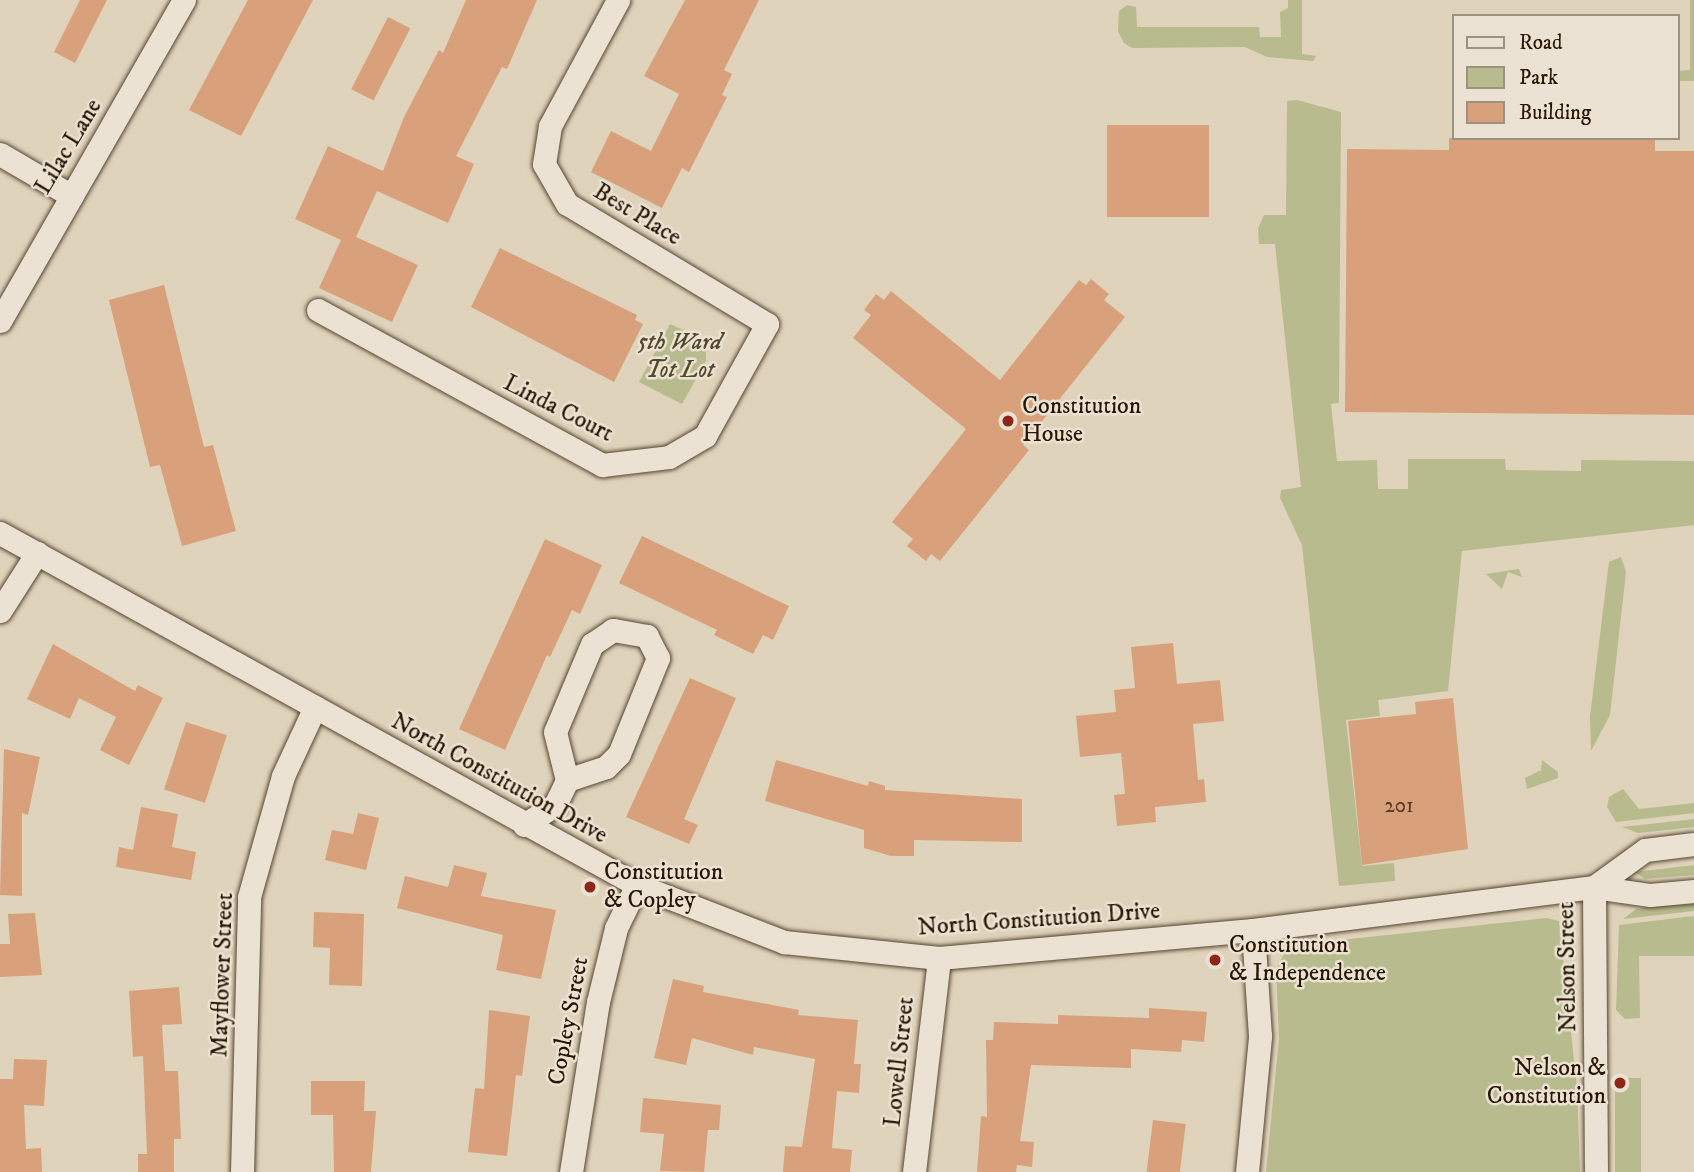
<!DOCTYPE html>
<style>
body{margin:0}
#map{position:relative;width:1694px;height:1172px;overflow:hidden;background:#e0d3bb;font-family:"IM FELL DW Pica",serif}
div>[style]{position:absolute}
.green>*{inset:0;background:#b7bb8d;transform-origin:0 0}
.building>*{inset:0;background:#d9a17b;transform-origin:0 0}
.roads{filter:drop-shadow(0 0 2px #564730) drop-shadow(0 0 2px #564730)}
.minor>*{height:23px;margin:-11.5px;padding:0 11.5px;transform-origin:11.5px;border-radius:11.5px;background:#ebe2d3}
.dots>*{width:19px;height:19px;translate:-50% -50%;box-sizing:border-box;border:4px solid #ebe2d3;border-radius:50%}
span{translate:-50% -50%;white-space:nowrap;text-align:center;line-height:1.15;-webkit-text-stroke:5px #ebe2d3;paint-order:stroke}
.number-label{font-size:21px;color:#543a20}
.number-label span{-webkit-text-stroke-width:0}
.street-label{font-size:24px;color:#281802}
.park-label{font-size:24px;color:#53492c;font-style:italic}
.poi-label{font-size:24px;color:#281802}
.left{translate:0 -50%;text-align:left}
.right{translate:-100% -50%;text-align:right}
.legend{position:absolute;left:1452px;top:14px;width:228px;height:126px;box-sizing:border-box;background:#ebe2d3;border:2px solid #9d917f;margin:0;padding:9px 12px;list-style:none;font-size:21px;color:#281802}
.legend li{display:flex;align-items:center;gap:14px;height:35px}
.legend b{width:35px;border:2px solid #9d917f}
</style>
<div id="map">
<div class="green">
<div style="clip-path:polygon(1288px 0,1302px 0,1302px 54px,1316px 56px,1313px 61px,1267px 57px,1245px 47px,1132px 48px,1124px 43px,1118px 31px,1119px 11px,1127px 5px,1136px 7px,1137px 27px,1259px 27px,1260px 37px,1281px 37px,1280px 12px,1288px 8px)"></div>
<div style="clip-path:polygon(1690px 0,1694px 0,1694px 81px,1680px 81px,1678px 71px,1690px 70px)"></div>
<div style="clip-path:polygon(1297px 100px,1341px 112px,1339px 403px,1331px 404px,1337px 461px,1377px 460px,1378px 489px,1408px 489px,1408px 459px,1505px 459px,1506px 470px,1581px 471px,1581px 460px,1694px 461px,1694px 525px,1462px 551px,1448px 691px,1378px 700px,1380px 716px,1346px 720px,1362px 866px,1394px 863px,1395px 881px,1339px 886px,1302px 545px,1280px 498px,1281px 490px,1301px 487px,1275px 244px,1259px 244px,1258px 229px,1264px 215px,1286px 215px,1287px 101px)"></div>
<div style="clip-path:polygon(670px 324px,706px 341px,706px 361px,682px 404px,639px 382px)"></div>
<div style="clip-path:polygon(1621px 557px,1626px 572px,1610px 715px,1591px 751px,1590px 716px,1609px 562px)"></div>
<div style="clip-path:polygon(1519px 569px,1522px 577px,1508px 572px,1502px 589px,1486px 574px)"></div>
<div style="clip-path:polygon(1542px 760px,1558px 772px,1558px 778px,1527px 789px,1525px 778px,1541px 770px)"></div>
<div style="clip-path:polygon(1623px 789px,1639px 809px,1694px 803px,1694px 813px,1616px 822px,1607px 807px,1609px 797px)"></div>
<div style="clip-path:polygon(1694px 819px,1694px 827px,1638px 833px,1622px 827px)"></div>
<div style="clip-path:polygon(1694px 865px,1694px 875px,1645px 879px,1635px 872px)"></div>
<div style="clip-path:polygon(1694px 902px,1694px 911px,1623px 919px,1636px 909px)"></div>
<div style="clip-path:polygon(1694px 916px,1694px 956px,1639px 956px,1640px 1018px,1625px 1019px,1616px 1010px,1619px 925px)"></div>
<div style="clip-path:polygon(1547px 918px,1559px 921px,1577px 1088px,1580px 1172px,1266px 1172px,1279px 1039px,1276px 969px,1286px 950px,1293px 945px)"></div>
<div style="left:1615px;top:1078px;width:26px;height:94px"></div>
</div>
<div class="building">
<div style="clip-path:polygon(80px 0,107px 0,75px 63px,54px 52px)"></div>
<div style="clip-path:polygon(248px 0,313px 0,241px 136px,189px 110px)"></div>
<div style="clip-path:polygon(466px 0,537px 0,507px 69px,502px 67px,456px 156px,474px 164px,448px 223px,377px 191px,356px 237px,418px 265px,392px 322px,319px 288px,341px 240px,295px 219px,328px 146px,383px 171px,404px 117px,439px 50px,443px 53px)"></div>
<div style="clip-path:polygon(685px 0,759px 0,724px 70px,732px 74px,722px 95px,727px 97px,689px 172px,682px 168px,662px 208px,591px 172px,611px 131px,651px 151px,679px 94px,644px 76px)"></div>
<div style="left:388px;top:17px;width:25px;height:81px;rotate:27deg"></div>
<div style="left:1107px;top:125px;width:102px;height:92px"></div>
<div style="clip-path:polygon(1449px 138px,1655px 138px,1655px 151px,1694px 151px,1694px 415px,1345px 412px,1347px 149px,1449px 150px)"></div>
<div style="clip-path:polygon(500px 248px,637px 315px,635px 320px,643px 324px,614px 382px,471px 307px)"></div>
<div style="clip-path:polygon(1091px 279px,1109px 294px,1104px 300px,1125px 317px,1023px 445px,1029px 450px,940px 561px,931px 554px,926px 561px,907px 546px,913px 539px,892px 522px,966px 429px,853px 338px,871px 315px,864px 310px,876px 294px,884px 300px,891px 291px,1000px 380px,1079px 280px,1086px 285px)"></div>
<div style="clip-path:polygon(164px 285px,204px 447px,213px 445px,236px 531px,182px 546px,160px 465px,150px 467px,109px 300px)"></div>
<div style="clip-path:polygon(642px 536px,789px 606px,773px 640px,763px 635px,753px 654px,714px 635px,717px 630px,619px 583px)"></div>
<div style="clip-path:polygon(545px 539px,602px 565px,580px 614px,572px 610px,550px 657px,547px 655px,505px 750px,459px 729px)"></div>
<div style="clip-path:polygon(1173px 643px,1177px 684px,1220px 680px,1224px 721px,1193px 724px,1198px 780px,1204px 779px,1206px 802px,1155px 807px,1156px 822px,1117px 826px,1114px 795px,1125px 794px,1121px 753px,1080px 757px,1076px 716px,1116px 712px,1114px 690px,1135px 688px,1131px 647px)"></div>
<div style="clip-path:polygon(53px 644px,135px 691px,138px 685px,163px 698px,129px 765px,100px 750px,116px 717px,79px 698px,70px 719px,27px 699px)"></div>
<div style="clip-path:polygon(690px 678px,736px 698px,684px 819px,698px 825px,689px 844px,626px 817px)"></div>
<div style="clip-path:polygon(1453px 698px,1468px 849px,1362px 865px,1348px 721px,1416px 714px,1415px 702px)"></div>
<div style="left:186px;top:722px;width:43px;height:71px;rotate:18deg"></div>
<div style="clip-path:polygon(4px 749px,40px 757px,28px 815px,22px 813px,22px 896px,0 895px)"></div>
<div style="clip-path:polygon(776px 760px,868px 786px,869px 781px,885px 786px,885px 790px,1022px 799px,1022px 842px,914px 840px,914px 856px,891px 856px,864px 848px,864px 830px,765px 801px)"></div>
<div style="clip-path:polygon(141px 807px,178px 814px,172px 847px,196px 852px,191px 880px,116px 867px,119px 847px,133px 850px)"></div>
<div style="clip-path:polygon(358px 813px,379px 818px,366px 870px,325px 860px,332px 830px,353px 834px)"></div>
<div style="clip-path:polygon(454px 865px,487px 873px,481px 896px,556px 910px,541px 979px,496px 970px,503px 935px,397px 908px,405px 876px,448px 887px)"></div>
<div style="clip-path:polygon(314px 912px,364px 914px,362px 986px,329px 985px,330px 948px,313px 947px)"></div>
<div style="clip-path:polygon(35px 913px,42px 975px,0 977px,0 944px,10px 944px,8px 914px)"></div>
<div style="clip-path:polygon(673px 979px,704px 986px,703px 992px,799px 1010px,798px 1015px,858px 1020px,854px 1064px,861px 1064px,859px 1093px,837px 1091px,832px 1148px,852px 1150px,850px 1172px,783px 1172px,785px 1146px,802px 1147px,815px 1059px,754px 1047px,753px 1055px,692px 1038px,686px 1065px,654px 1058px)"></div>
<div style="clip-path:polygon(179px 987px,182px 1024px,162px 1025px,165px 1071px,178px 1071px,181px 1139px,174px 1139px,174px 1172px,138px 1172px,138px 1154px,147px 1154px,143px 1056px,133px 1057px,129px 991px)"></div>
<div style="clip-path:polygon(1149px 1008px,1207px 1012px,1204px 1042px,1182px 1040px,1181px 1052px,1131px 1049px,1131px 1068px,1031px 1065px,1020px 1141px,1034px 1142px,1032px 1167px,1017px 1165px,1016px 1172px,977px 1172px,981px 1116px,987px 1117px,986px 1040px,993px 1040px,994px 1022px,1058px 1024px,1058px 1015px,1149px 1018px)"></div>
<div style="clip-path:polygon(489px 1010px,530px 1016px,522px 1076px,516px 1075px,507px 1156px,468px 1152px,475px 1088px,484px 1089px)"></div>
<div style="clip-path:polygon(14px 1059px,47px 1060px,44px 1106px,24px 1105px,26px 1149px,41px 1148px,42px 1172px,0 1172px,0 1079px,13px 1079px)"></div>
<div style="clip-path:polygon(311px 1081px,365px 1081px,364px 1111px,376px 1111px,371px 1172px,334px 1172px,333px 1115px,311px 1115px)"></div>
<div style="clip-path:polygon(643px 1098px,721px 1105px,719px 1130px,708px 1130px,704px 1172px,660px 1171px,664px 1134px,640px 1132px)"></div>
<div style="left:1153px;top:1120px;width:33px;height:52px;rotate:7deg"></div>
</div>
<div class="roads">
<div class="minor">
<div style="left:0;top:154px;width:83px;rotate:30.3deg"></div>
<div style="left:318px;top:310px;width:324px;rotate:28.6deg"></div>
<div style="left:602px;top:465px;width:67px;rotate:-6.8deg"></div>
<div style="left:669px;top:457px;width:42px;rotate:-30.3deg"></div>
<div style="left:705px;top:436px;width:128px;rotate:-61deg"></div>
<div style="left:767px;top:324px;width:233px;rotate:-149deg"></div>
<div style="left:567px;top:204px;width:46px;rotate:-119.9deg"></div>
<div style="left:544px;top:164px;width:38px;rotate:-81deg"></div>
<div style="left:550px;top:126px;width:143px;rotate:-61.6deg"></div>
<div style="left:0;top:321px;width:370px;rotate:-60.2deg"></div>
<div style="left:0;top:533px;width:728px;rotate:28.92deg"></div>
<div style="left:637px;top:885px;width:158px;rotate:21.2deg"></div>
<div style="left:784px;top:942px;width:156px;rotate:5.9deg"></div>
<div style="left:939px;top:958px;width:315px;rotate:-5.1deg"></div>
<div style="left:1253px;top:930px;width:344px;rotate:-7.2deg"></div>
<div style="left:1594px;top:887px;width:57px;rotate:8.1deg"></div>
<div style="left:1650px;top:895px;width:44px;rotate:-5.2deg"></div>
<div style="left:0;top:611px;width:69px;rotate:-57.5deg"></div>
<div style="left:524px;top:825px;width:37px;rotate:-33deg"></div>
<div style="left:555px;top:805px;width:28px;rotate:-64deg"></div>
<div style="left:567px;top:780px;width:41px;rotate:-18.4deg"></div>
<div style="left:606px;top:767px;width:18px;rotate:-45deg"></div>
<div style="left:619px;top:754px;width:104px;rotate:-67.9deg"></div>
<div style="left:658px;top:658px;width:25px;rotate:-117deg"></div>
<div style="left:647px;top:636px;width:35px;rotate:-170deg"></div>
<div style="left:613px;top:630px;width:25px;rotate:146deg"></div>
<div style="left:592px;top:644px;width:95px;rotate:112.8deg"></div>
<div style="left:555px;top:732px;width:49px;rotate:76deg"></div>
<div style="left:1594px;top:887px;width:285px;rotate:89.6deg"></div>
<div style="left:1594px;top:887px;width:63px;rotate:-36deg"></div>
<div style="left:1645px;top:850px;width:49px;rotate:-7deg"></div>
<div style="left:242px;top:1172px;width:275px;rotate:-88.5deg"></div>
<div style="left:249px;top:897px;width:126px;rotate:-74.3deg"></div>
<div style="left:283px;top:776px;width:76px;rotate:-65.1deg"></div>
<div style="left:571px;top:1172px;width:172px;rotate:-81deg"></div>
<div style="left:598px;top:1002px;width:76px;rotate:-76.3deg"></div>
<div style="left:616px;top:928px;width:48px;rotate:-64deg"></div>
<div style="left:914px;top:1172px;width:215px;rotate:-83.3deg"></div>
<div style="left:1247px;top:1172px;width:137px;rotate:-84.5deg"></div>
<div style="left:1260px;top:1036px;width:106px;rotate:-93.8deg"></div>
</div>
</div>
<div class="dots">
<div style="left:1008px;top:421px;background:#8f2418"></div>
<div style="left:590px;top:887px;background:#8f2418"></div>
<div style="left:1215px;top:960px;background:#8f2418"></div>
<div style="left:1620px;top:1083px;background:#8f2418"></div>
</div>
<div class="number-label">
<span style="left:1399px;top:806px">201</span>
</div>
<div class="street-label">
<span style="left:69px;top:147px;rotate:-59deg">Lilac Lane</span>
<span style="left:637px;top:215px;rotate:31deg">Best Place</span>
<span style="left:558px;top:409px;rotate:27deg">Linda Court</span>
<span style="left:499px;top:779px;rotate:29deg">North Constitution Drive</span>
<span style="left:1039px;top:920px;rotate:-4deg">North Constitution Drive</span>
<span style="left:1568px;top:967px;rotate:-91deg">Nelson Street</span>
<span style="left:223px;top:975px;rotate:-88deg">Mayflower Street</span>
<span style="left:569px;top:1021px;rotate:-79deg">Copley Street</span>
<span style="left:900px;top:1062px;rotate:-84deg">Lowell Street</span>
</div>
<div class="park-label">
<span style="left:680px;top:357px">5th Ward<br>Tot Lot</span>
</div>
<div class="poi-label">
<span class="left" style="left:1022px;top:421px">Constitution<br>House</span>
<span class="left" style="left:604px;top:887px">Constitution<br>&amp; Copley</span>
<span class="left" style="left:1229px;top:960px">Constitution<br>&amp; Independence</span>
<span class="right" style="left:1606px;top:1083px">Nelson &amp;<br>Constitution</span>
</div>
<ul class="legend">
<li><b style="height:9px;background:#ebe2d3"></b>Road</li>
<li><b style="height:19px;background:#b7bb8d"></b>Park</li>
<li><b style="height:19px;background:#d9a17b"></b>Building</li>
</ul>
</div>
